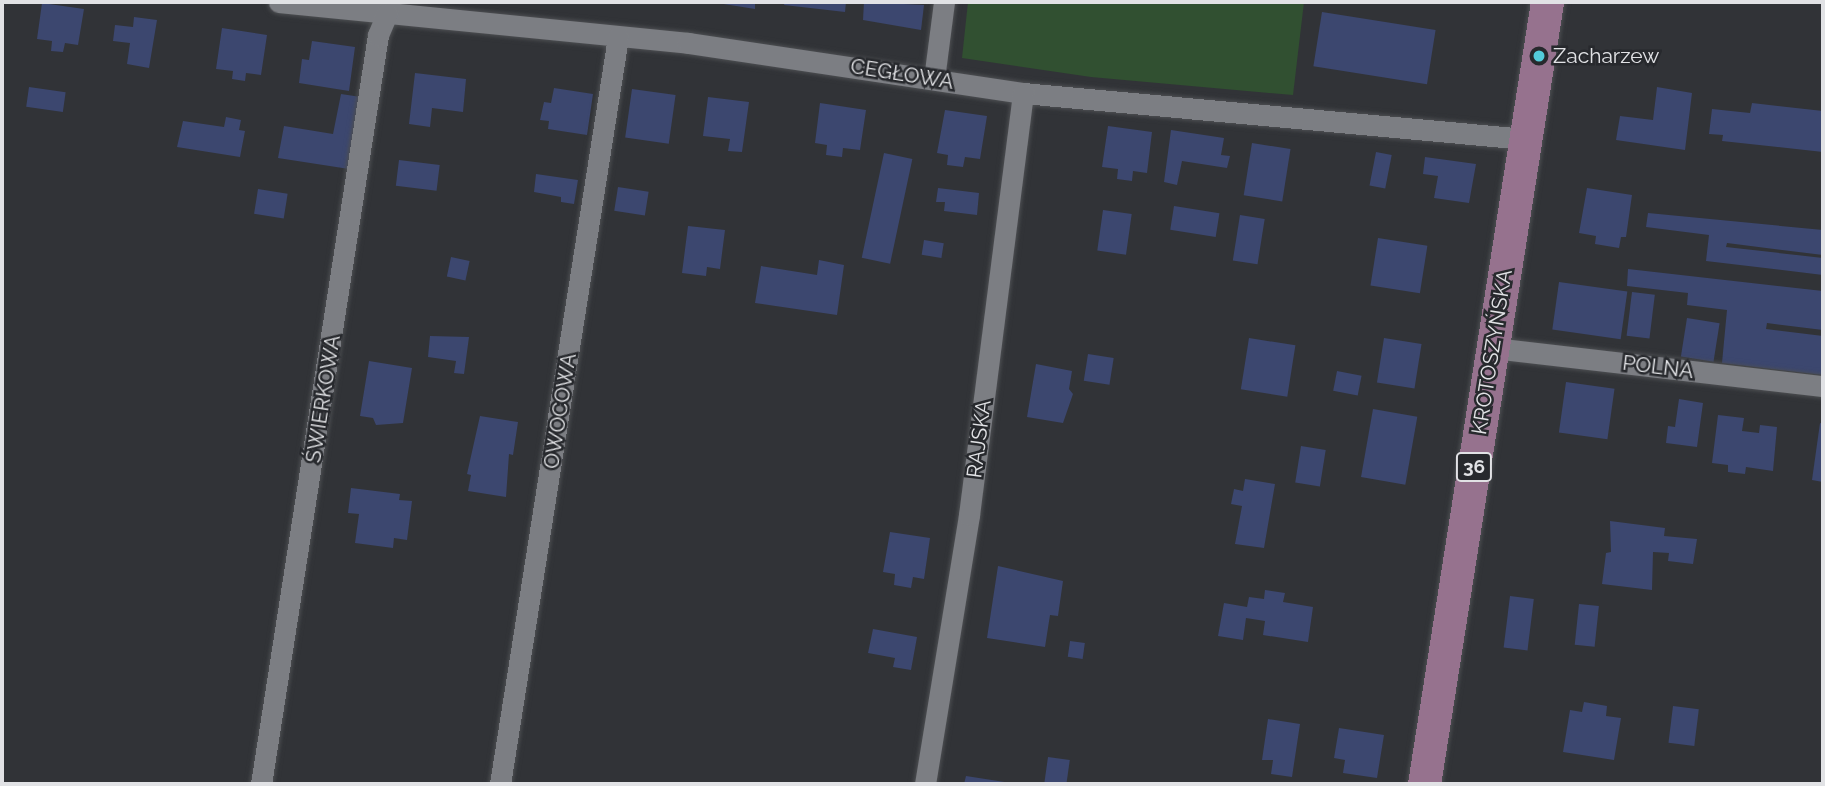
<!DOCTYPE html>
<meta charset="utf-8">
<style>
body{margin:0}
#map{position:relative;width:1825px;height:786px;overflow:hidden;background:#313337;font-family:Raleway,sans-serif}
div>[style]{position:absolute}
.green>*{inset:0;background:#315031}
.building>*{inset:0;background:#3c476f;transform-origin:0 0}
.roads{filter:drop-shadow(0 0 2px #4d4f52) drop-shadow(0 0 2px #4d4f52)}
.street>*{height:21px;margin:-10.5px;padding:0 10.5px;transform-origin:10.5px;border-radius:10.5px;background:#7c7e83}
.primary>*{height:33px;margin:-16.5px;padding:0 16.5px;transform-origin:16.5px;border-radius:16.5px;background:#96728e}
.dots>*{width:19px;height:19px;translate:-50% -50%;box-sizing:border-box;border:4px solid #27292d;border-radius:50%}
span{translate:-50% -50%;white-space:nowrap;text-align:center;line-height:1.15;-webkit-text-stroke:5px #27292d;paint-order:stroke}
.shield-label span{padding:2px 5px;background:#27292d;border:2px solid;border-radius:5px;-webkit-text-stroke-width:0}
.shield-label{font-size:19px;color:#e1e2e5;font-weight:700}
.poi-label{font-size:21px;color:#e1e2e5}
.left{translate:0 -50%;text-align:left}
.street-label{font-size:21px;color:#e1e2e5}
.frame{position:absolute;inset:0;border:4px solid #e1e2e5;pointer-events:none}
</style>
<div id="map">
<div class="green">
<div style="clip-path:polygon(968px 2px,1304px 2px,1293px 95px,1091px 77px,962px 58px)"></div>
</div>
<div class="building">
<div style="clip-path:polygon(711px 2px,755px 2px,755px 9px)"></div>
<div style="clip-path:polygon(785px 2px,846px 2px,845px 12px,784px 5px)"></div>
<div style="clip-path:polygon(864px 2px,924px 5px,921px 30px,863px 20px)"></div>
<div style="clip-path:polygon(42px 3px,84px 9px,78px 45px,65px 43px,63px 52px,51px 51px,52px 41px,37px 39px)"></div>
<div style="left:1322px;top:12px;width:115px;height:55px;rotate:9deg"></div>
<div style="clip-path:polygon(134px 17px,157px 20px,149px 68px,127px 64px,130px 43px,113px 41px,115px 25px,133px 27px)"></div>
<div style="clip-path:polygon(222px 28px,267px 35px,261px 75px,246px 73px,245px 81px,232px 79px,233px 71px,216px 69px)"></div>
<div style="clip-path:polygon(312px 41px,355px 47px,349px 91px,299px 83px,302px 59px,309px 60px)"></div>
<div style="clip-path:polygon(415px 73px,466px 79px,463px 112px,432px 108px,430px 127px,409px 124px)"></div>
<div style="left:29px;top:87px;width:37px;height:20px;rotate:8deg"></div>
<div style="clip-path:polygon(1657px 87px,1692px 93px,1685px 150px,1616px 140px,1620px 116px,1653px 120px)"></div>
<div style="clip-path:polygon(554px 88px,593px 94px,587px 135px,548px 129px,549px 121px,540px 120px,544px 102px,551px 103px)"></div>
<div style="left:632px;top:89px;width:44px;height:49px;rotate:8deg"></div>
<div style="clip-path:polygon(341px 94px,361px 97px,349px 169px,278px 158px,284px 126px,333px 134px)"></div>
<div style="clip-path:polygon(708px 97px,749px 102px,742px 152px,728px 151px,730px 139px,703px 136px)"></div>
<div style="clip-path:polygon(820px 103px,866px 110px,860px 150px,843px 148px,842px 157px,826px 155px,827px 145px,815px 143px)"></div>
<div style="clip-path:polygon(1752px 103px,1823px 111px,1823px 152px,1722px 141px,1723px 135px,1709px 134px,1712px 109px,1750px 113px)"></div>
<div style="clip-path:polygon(945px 110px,987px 116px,980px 159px,965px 157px,963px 167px,947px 165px,948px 155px,937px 153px)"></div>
<div style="clip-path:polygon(226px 117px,241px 120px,239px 130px,245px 131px,240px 157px,177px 147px,183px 121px,224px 127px)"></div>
<div style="clip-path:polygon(1108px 126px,1152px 132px,1147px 173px,1133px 171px,1132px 181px,1117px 179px,1118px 169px,1102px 167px)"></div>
<div style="clip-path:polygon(1171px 130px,1224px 138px,1221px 155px,1230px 156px,1227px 168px,1182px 161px,1177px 185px,1164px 182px)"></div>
<div style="left:1252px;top:143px;width:39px;height:53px;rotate:9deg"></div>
<div style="left:1376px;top:152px;width:16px;height:34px;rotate:11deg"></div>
<div style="left:884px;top:153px;width:29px;height:107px;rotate:12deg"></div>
<div style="clip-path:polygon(1425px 157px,1476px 164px,1469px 203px,1434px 198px,1438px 176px,1423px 174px)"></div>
<div style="left:399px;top:160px;width:41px;height:26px;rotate:7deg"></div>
<div style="clip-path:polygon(536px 174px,578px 180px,574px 204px,561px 202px,561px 197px,534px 192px)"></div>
<div style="left:618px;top:187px;width:31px;height:24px;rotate:9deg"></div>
<div style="clip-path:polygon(938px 188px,979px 193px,977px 215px,944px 211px,945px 202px,936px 202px)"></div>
<div style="clip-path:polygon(1587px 188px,1632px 195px,1626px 237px,1621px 237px,1619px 248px,1595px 244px,1596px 236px,1579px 233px)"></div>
<div style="left:258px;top:189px;width:30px;height:25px;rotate:9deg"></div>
<div style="left:1174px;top:206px;width:46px;height:24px;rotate:9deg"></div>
<div style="left:1103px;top:210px;width:29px;height:41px;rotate:8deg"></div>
<div style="clip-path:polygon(1648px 213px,1823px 230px,1823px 255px,1727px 243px,1726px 247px,1823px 258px,1823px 275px,1706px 261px,1709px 235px,1646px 227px)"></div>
<div style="left:1240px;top:215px;width:25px;height:46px;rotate:9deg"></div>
<div style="clip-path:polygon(688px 226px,725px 230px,720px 269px,707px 267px,706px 276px,682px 273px)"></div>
<div style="left:1378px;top:238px;width:50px;height:48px;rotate:9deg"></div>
<div style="left:924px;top:240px;width:20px;height:15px;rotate:9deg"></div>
<div style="left:451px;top:257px;width:19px;height:20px;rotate:12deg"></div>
<div style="clip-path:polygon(819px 260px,844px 265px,837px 315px,755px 303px,761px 266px,817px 275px)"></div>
<div style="clip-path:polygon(1628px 269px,1823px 291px,1823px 330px,1767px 323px,1766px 329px,1823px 336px,1823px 375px,1722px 363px,1727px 310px,1687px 305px,1688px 293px,1627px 286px)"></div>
<div style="left:1559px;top:282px;width:69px;height:48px;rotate:8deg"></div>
<div style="left:1632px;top:292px;width:23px;height:44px;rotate:7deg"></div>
<div style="left:1687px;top:318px;width:33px;height:39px;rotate:9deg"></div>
<div style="clip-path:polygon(430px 336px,469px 337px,464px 374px,454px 373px,456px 361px,428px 357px)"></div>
<div style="left:1249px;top:338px;width:47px;height:52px;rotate:9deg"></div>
<div style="left:1384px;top:338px;width:38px;height:45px;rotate:9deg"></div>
<div style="left:1088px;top:354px;width:26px;height:27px;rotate:9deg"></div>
<div style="clip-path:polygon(369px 361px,412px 368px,403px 423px,376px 425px,373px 418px,360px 416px)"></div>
<div style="clip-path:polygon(1036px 364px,1072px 371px,1069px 389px,1073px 394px,1063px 423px,1027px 417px)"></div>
<div style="left:1337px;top:371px;width:25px;height:20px;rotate:11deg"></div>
<div style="left:1566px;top:382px;width:49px;height:51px;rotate:8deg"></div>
<div style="clip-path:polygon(1679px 399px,1703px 403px,1697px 447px,1666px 443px,1668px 426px,1675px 427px)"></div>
<div style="left:1373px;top:409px;width:45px;height:69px;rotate:10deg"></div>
<div style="clip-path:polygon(1718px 415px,1744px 418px,1742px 431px,1759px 433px,1760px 425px,1777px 427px,1773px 471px,1746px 467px,1745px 474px,1728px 472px,1728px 465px,1712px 463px)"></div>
<div style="clip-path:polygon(480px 416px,518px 422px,513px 455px,509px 454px,506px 497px,468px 491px,471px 475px,467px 474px)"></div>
<div style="clip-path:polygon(1820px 423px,1823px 424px,1823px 482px,1812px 480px)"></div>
<div style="left:1301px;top:446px;width:25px;height:37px;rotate:9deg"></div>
<div style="clip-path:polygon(1245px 479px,1275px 484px,1264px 548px,1235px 544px,1242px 506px,1231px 504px,1234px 489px,1243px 491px)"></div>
<div style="clip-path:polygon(351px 488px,400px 494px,399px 500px,412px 501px,407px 540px,394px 538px,393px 548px,355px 543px,359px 514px,348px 513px)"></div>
<div style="clip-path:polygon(1610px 521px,1665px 528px,1664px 536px,1697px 539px,1693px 564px,1668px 561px,1669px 553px,1653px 552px,1652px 590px,1602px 584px,1606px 553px,1611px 552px)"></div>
<div style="clip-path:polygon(890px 532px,930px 538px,924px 579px,913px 577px,911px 588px,894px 585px,895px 574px,883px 572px)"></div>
<div style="clip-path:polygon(998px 566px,1063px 581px,1058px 616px,1050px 615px,1045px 647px,987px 638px)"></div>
<div style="clip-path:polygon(1265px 590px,1285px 593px,1283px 602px,1313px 607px,1308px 642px,1263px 635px,1265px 621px,1246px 618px,1243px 640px,1218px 636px,1224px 603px,1247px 607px,1249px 597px,1264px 599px)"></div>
<div style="left:1510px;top:596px;width:24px;height:52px;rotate:7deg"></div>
<div style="left:1579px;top:604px;width:20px;height:41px;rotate:6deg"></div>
<div style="clip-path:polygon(873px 629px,917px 637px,911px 670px,893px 667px,895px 658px,868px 653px)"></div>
<div style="left:1070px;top:641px;width:15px;height:16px;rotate:8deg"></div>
<div style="clip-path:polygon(1584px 702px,1607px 706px,1606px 716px,1621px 718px,1614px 760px,1563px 752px,1570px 710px,1582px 712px)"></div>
<div style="left:1673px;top:706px;width:26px;height:37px;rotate:7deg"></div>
<div style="clip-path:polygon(1268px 719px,1300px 724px,1292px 777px,1271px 774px,1273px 760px,1262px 760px)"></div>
<div style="clip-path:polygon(1339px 728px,1384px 735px,1377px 778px,1343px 773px,1345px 760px,1334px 758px)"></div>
<div style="left:1048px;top:757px;width:22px;height:26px;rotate:8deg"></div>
<div style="clip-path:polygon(966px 776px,1011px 783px,1011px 784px,964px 784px)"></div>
</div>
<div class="roads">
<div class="street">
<div style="left:279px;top:2px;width:411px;rotate:5.7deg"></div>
<div style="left:688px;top:43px;width:339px;rotate:8.5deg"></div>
<div style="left:1023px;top:93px;width:505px;rotate:5.23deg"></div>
<div style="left:934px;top:79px;width:78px;rotate:-82.6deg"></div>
<div style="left:1493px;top:348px;width:332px;rotate:6.6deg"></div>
<div style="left:261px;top:784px;width:758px;rotate:-81.12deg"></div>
<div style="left:378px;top:35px;width:23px;rotate:-67deg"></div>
<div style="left:500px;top:784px;width:756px;rotate:-81.02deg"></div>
<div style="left:925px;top:784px;width:273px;rotate:-80.7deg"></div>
<div style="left:969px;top:515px;width:425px;rotate:-82.7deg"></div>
</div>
<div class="primary">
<div style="left:1424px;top:784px;width:792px;rotate:-81.06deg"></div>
</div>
</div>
<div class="dots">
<div style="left:1539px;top:56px;background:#53cbda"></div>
</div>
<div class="shield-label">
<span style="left:1474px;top:467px">36</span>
</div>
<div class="poi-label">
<span class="left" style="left:1553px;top:56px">Zacharzew</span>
</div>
<div class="street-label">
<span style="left:902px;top:74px;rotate:9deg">CEGŁOWA</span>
<span style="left:1492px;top:352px;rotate:-81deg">KROTOSZYŃSKA</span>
<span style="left:1658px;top:367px;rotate:7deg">POLNA</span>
<span style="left:323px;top:399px;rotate:-81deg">ŚWIERKOWA</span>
<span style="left:560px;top:411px;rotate:-81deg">OWOCOWA</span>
<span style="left:979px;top:439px;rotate:-83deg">RAJSKA</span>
</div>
<div class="frame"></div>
</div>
